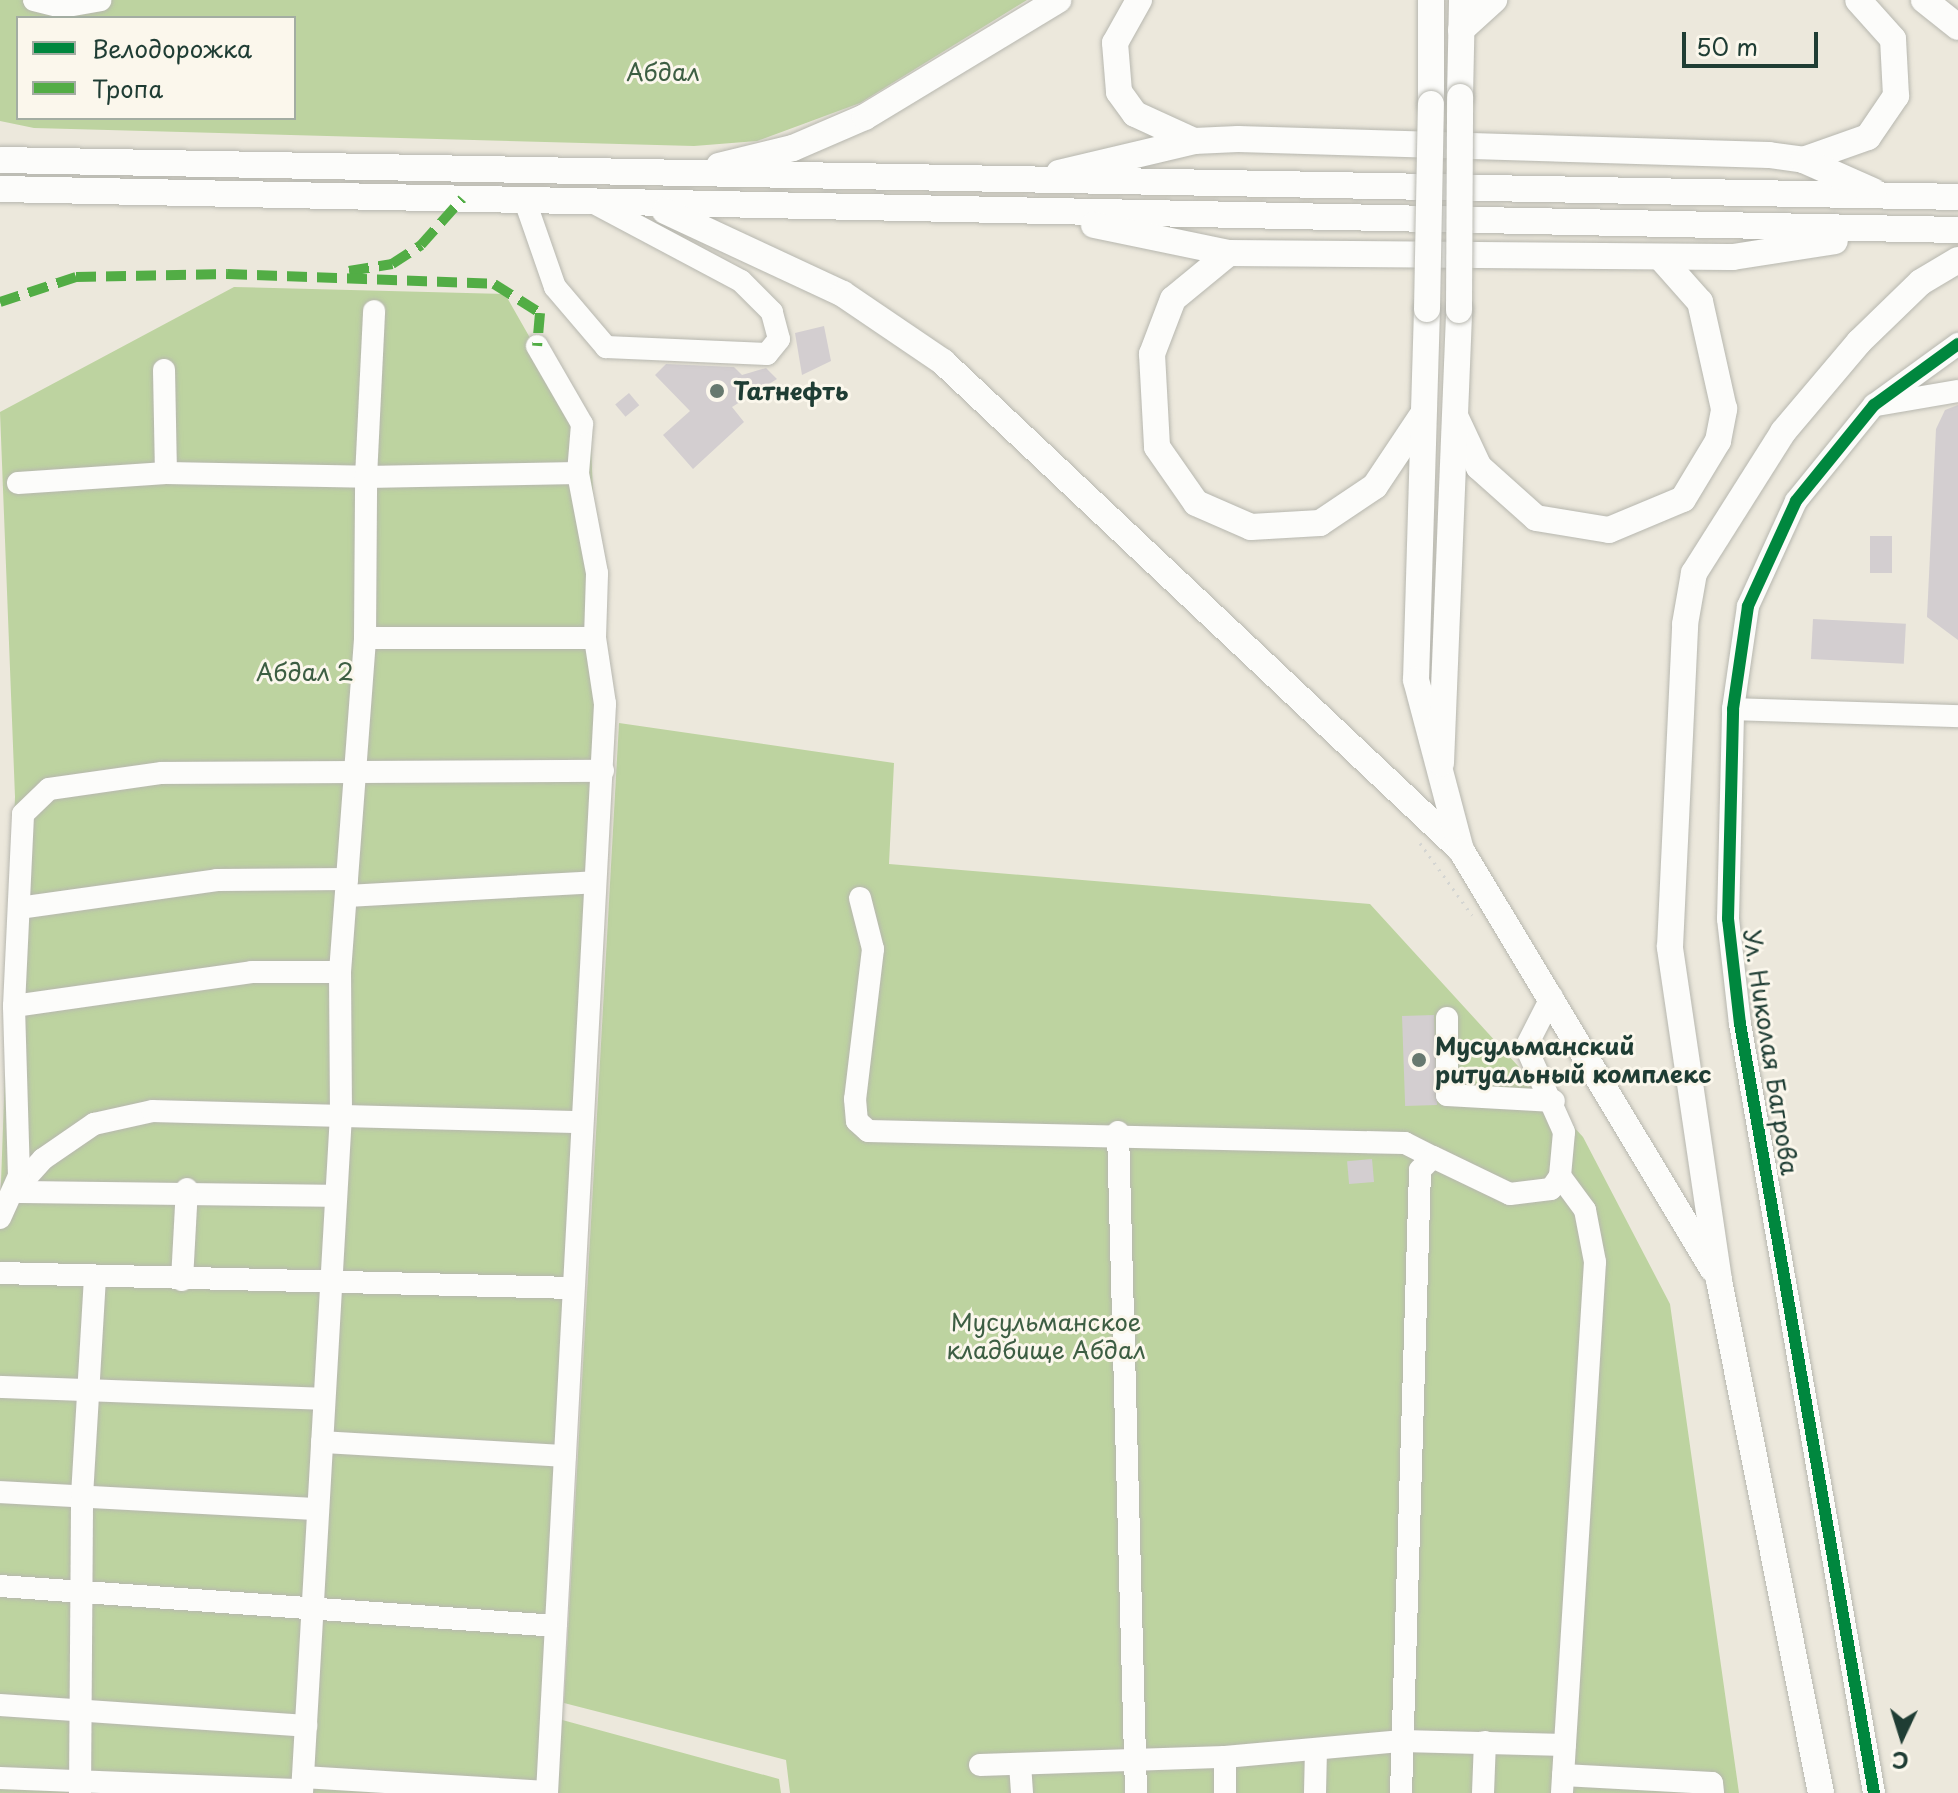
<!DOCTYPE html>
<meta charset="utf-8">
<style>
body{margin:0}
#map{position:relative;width:1958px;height:1793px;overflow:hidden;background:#ece8dc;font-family:"Playpen Sans",sans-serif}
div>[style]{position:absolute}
.green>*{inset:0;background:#bdd3a0}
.building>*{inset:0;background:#d3ced0;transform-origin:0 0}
.path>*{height:3px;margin-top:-1.5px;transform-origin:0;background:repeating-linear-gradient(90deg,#d4d5d2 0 2px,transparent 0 8px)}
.roads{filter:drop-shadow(0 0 2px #b7b7af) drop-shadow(0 0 2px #b7b7af)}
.minor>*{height:22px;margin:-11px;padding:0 11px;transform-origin:11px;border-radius:11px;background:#fcfcfa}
.major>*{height:26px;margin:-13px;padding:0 13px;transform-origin:13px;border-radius:13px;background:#fcfcfa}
.bridges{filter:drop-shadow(0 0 2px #b7b7af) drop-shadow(0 0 2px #b7b7af)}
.major-bridge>*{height:26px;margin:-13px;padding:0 13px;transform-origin:13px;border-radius:13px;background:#fcfcfa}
.quiet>*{height:10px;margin-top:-5px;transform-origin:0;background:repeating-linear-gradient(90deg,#52ad45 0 20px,transparent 0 30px)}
.cycleway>*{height:12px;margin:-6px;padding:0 6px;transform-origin:6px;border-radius:6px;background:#00873e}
.dots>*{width:22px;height:22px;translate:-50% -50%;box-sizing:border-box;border:4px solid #fbf7ec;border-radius:50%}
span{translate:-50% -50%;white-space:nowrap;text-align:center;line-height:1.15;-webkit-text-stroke:6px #fbf7ec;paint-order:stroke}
.park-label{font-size:24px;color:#3d5e43}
.poi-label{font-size:24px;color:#1f3d34;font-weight:700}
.left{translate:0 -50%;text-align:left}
.street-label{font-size:24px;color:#1f3d34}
.legend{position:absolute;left:16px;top:16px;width:280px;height:104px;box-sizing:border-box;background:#fbf7ec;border:2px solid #a3ada2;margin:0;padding:10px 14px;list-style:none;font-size:24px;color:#1f3d34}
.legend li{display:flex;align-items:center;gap:16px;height:40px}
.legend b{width:40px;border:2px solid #a3ada2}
.north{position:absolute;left:1862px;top:1697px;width:80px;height:80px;-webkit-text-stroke:6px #fbf7ec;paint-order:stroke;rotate:184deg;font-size:22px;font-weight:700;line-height:32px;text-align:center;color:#1f3d34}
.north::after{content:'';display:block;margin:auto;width:28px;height:36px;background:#1f3d34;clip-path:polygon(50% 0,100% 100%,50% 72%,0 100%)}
.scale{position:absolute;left:1682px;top:32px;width:136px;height:36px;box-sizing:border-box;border:4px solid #1f3d34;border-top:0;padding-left:10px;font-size:24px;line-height:28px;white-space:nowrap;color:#1f3d34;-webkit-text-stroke:6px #fbf7ec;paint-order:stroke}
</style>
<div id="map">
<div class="green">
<div style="clip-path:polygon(evenodd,0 0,1027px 0,860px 103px,757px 141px,694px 146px,34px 128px,0 121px,0 0,18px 18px,294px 18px,294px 118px,18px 118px,18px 18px)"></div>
<div style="clip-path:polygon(234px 287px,505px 294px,591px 445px,602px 703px,555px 1718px,779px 1779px,781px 1793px,0 1793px,0 1210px,15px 797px,0 412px)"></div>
<div style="clip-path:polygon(619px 723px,894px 763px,889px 864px,1370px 904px,1583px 1137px,1670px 1304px,1739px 1793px,790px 1793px,786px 1760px,564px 1703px)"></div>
</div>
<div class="building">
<div style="clip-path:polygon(824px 326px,831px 361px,802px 375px,795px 333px)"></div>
<div style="clip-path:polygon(666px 364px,734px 367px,742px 375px,766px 368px,777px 379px,732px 407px,744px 422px,693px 469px,663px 435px,690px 411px,655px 375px)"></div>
<div style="left:629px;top:393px;width:16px;height:18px;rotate:50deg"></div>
<div style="clip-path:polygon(1958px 405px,1958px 640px,1927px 617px,1936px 429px,1945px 410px)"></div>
<div style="left:1870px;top:536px;width:22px;height:37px"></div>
<div style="left:1813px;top:619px;width:93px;height:40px;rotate:3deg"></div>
<div style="left:1434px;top:1015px;width:90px;height:32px;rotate:88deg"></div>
<div style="left:1372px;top:1159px;width:23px;height:25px;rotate:85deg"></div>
</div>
<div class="path">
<div style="left:1420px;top:843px;width:89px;rotate:54.2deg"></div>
</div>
<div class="roads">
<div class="minor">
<div style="left:34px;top:0;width:29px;rotate:14deg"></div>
<div style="left:62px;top:7px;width:39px;rotate:-10deg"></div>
<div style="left:525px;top:201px;width:91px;rotate:70.8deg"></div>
<div style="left:555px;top:287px;width:79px;rotate:49.6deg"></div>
<div style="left:606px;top:347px;width:161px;rotate:2.5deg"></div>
<div style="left:767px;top:354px;width:19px;rotate:-51deg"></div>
<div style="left:779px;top:339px;width:28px;rotate:-105deg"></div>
<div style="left:772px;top:312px;width:44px;rotate:-135deg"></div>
<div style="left:741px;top:281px;width:164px;rotate:-152deg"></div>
<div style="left:164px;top:370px;width:103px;rotate:88.9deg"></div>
<div style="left:1876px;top:405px;width:83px;rotate:-9.7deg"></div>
<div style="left:18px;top:483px;width:148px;rotate:-3.9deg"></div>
<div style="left:166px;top:473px;width:200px;rotate:1.1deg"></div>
<div style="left:366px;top:477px;width:166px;rotate:-87.2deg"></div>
<div style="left:365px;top:638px;width:230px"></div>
<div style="left:1733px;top:709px;width:225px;rotate:1.8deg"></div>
<div style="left:347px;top:896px;width:248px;rotate:-3.2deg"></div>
<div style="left:860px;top:898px;width:53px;rotate:75.7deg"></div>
<div style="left:873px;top:949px;width:151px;rotate:96.8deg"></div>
<div style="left:855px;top:1099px;width:22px;rotate:85deg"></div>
<div style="left:857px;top:1121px;width:15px;rotate:42deg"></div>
<div style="left:868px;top:1131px;width:537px;rotate:1.28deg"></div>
<div style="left:1405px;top:1143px;width:31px;rotate:27deg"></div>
<div style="left:19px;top:908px;width:200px;rotate:-8deg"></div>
<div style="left:217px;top:880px;width:130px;rotate:-0.4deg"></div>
<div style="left:14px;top:1006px;width:240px;rotate:-8.1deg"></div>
<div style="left:252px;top:972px;width:88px"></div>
<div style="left:1447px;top:1018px;width:77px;rotate:90deg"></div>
<div style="left:1447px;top:1095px;width:107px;rotate:3.2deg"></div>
<div style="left:1118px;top:1132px;width:661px;rotate:88.44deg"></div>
<div style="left:1560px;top:1176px;width:42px;rotate:53.7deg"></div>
<div style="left:1585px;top:1210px;width:53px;rotate:79.1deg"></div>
<div style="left:1595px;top:1262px;width:532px;rotate:93.56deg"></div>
<div style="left:14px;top:1191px;width:43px;rotate:-47.8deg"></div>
<div style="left:43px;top:1159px;width:62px;rotate:-34.5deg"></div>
<div style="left:94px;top:1124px;width:60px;rotate:-12.4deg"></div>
<div style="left:153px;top:1111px;width:429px;rotate:1.5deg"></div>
<div style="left:13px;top:1192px;width:323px;rotate:0.7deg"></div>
<div style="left:0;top:1218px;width:46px;rotate:-65.7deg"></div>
<div style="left:19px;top:1176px;width:170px;rotate:-91.7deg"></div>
<div style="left:14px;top:1006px;width:192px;rotate:-87.3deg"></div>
<div style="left:23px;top:814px;width:36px;rotate:-44deg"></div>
<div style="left:49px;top:789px;width:114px;rotate:-8.1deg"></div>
<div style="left:162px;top:773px;width:441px;rotate:-0.3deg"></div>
<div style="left:0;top:1273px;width:571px;rotate:1.5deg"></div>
<div style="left:182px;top:1280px;width:91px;rotate:-86.9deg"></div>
<div style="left:0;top:1387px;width:324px;rotate:2.1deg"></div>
<div style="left:322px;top:1442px;width:243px;rotate:3.3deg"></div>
<div style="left:0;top:1492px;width:318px;rotate:3.1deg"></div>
<div style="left:0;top:1586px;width:557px;rotate:4.11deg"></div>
<div style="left:0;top:1705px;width:307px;rotate:3.9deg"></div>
<div style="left:1020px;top:1764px;width:29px;rotate:86deg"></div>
<div style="left:980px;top:1765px;width:245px;rotate:-1.9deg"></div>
<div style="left:1563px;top:1775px;width:149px;rotate:3.1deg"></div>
<div style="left:1712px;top:1783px;width:10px;rotate:84deg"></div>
<div style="left:303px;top:1777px;width:244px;rotate:3.5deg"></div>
<div style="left:0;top:1778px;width:302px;rotate:2.3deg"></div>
<div style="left:80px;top:1793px;width:297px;rotate:-89.6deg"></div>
<div style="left:82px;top:1496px;width:219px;rotate:-86.6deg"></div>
<div style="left:302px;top:1793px;width:680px;rotate:-86.71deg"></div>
<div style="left:341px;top:1114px;width:142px;rotate:-90.4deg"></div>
<div style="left:340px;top:972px;width:335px;rotate:-85.7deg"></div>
<div style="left:365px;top:638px;width:161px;rotate:-89.6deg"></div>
<div style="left:366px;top:477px;width:212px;rotate:-1.1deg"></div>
<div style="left:578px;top:473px;width:49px;rotate:-85.3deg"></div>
<div style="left:582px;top:424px;width:90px;rotate:-120deg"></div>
<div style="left:547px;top:1793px;width:1091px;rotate:-86.95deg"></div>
<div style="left:605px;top:704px;width:67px;rotate:-98.6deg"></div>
<div style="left:595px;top:638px;width:65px;rotate:-88.2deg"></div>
<div style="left:597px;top:573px;width:102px;rotate:-100.8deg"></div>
<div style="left:1225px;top:1793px;width:36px;rotate:-90deg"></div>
<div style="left:1225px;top:1757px;width:178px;rotate:-5.2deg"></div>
<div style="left:1402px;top:1741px;width:163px;rotate:1.4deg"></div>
<div style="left:1315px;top:1793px;width:43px;rotate:-88.7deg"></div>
<div style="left:1401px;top:1793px;width:623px;rotate:-88.25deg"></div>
<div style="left:1420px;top:1170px;width:18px;rotate:-45deg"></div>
<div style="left:1433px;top:1157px;width:85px;rotate:25.7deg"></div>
<div style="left:1510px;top:1194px;width:41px;rotate:-7deg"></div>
<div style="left:1551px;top:1189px;width:16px;rotate:-55deg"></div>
<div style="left:1560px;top:1176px;width:44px;rotate:-84.8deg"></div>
<div style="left:1564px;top:1132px;width:93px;rotate:-114.1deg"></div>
<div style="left:1526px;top:1047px;width:57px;rotate:-63deg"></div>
<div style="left:1483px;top:1793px;width:51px;rotate:-87.8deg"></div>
<div style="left:1874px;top:1793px;width:781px;rotate:-99.88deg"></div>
<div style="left:1740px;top:1024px;width:106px;rotate:-96.5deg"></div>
<div style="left:1728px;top:919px;width:210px;rotate:-88.6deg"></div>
<div style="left:1733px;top:709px;width:104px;rotate:-81.7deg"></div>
<div style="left:1748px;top:606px;width:115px;rotate:-65.4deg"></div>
<div style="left:1796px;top:501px;width:124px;rotate:-50.9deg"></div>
<div style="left:1874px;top:405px;width:104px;rotate:-36deg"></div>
</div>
<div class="major">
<div style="left:1139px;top:0;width:49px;rotate:119.2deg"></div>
<div style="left:1115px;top:43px;width:49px;rotate:85.3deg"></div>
<div style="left:1119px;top:92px;width:27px;rotate:54deg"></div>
<div style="left:1135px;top:114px;width:65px;rotate:24.6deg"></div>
<div style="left:1924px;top:0;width:43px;rotate:38.5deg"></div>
<div style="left:1461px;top:30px;width:45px;rotate:-42.3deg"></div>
<div style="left:1460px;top:97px;width:97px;rotate:-88.8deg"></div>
<div style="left:1431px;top:104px;width:104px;rotate:-90deg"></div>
<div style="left:0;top:160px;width:1958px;rotate:1.08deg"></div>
<div style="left:1803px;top:160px;width:69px;rotate:-19.5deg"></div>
<div style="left:1868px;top:137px;width:50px;rotate:-55.7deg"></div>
<div style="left:1896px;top:96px;width:57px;rotate:-93deg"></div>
<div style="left:1893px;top:39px;width:52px;rotate:-131.9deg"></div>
<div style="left:719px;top:166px;width:76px;rotate:-13.7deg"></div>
<div style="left:793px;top:148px;width:78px;rotate:-23.3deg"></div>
<div style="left:865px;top:117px;width:226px;rotate:-31.2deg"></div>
<div style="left:1059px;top:173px;width:139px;rotate:-13.3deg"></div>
<div style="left:1194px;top:141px;width:44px;rotate:-2.6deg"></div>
<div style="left:1238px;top:139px;width:531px;rotate:1.73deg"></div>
<div style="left:1769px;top:155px;width:34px;rotate:8deg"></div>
<div style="left:1803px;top:160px;width:77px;rotate:23.9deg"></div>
<div style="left:0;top:189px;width:1958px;rotate:1.2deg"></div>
<div style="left:665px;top:211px;width:196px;rotate:25deg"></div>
<div style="left:843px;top:294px;width:121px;rotate:34.2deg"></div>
<div style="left:943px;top:362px;width:712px;rotate:43.29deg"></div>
<div style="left:1094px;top:225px;width:138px;rotate:11.7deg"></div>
<div style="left:1229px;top:253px;width:504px;rotate:0.45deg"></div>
<div style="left:1733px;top:257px;width:103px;rotate:-8.9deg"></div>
<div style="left:1229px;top:253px;width:72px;rotate:140.6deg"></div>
<div style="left:1173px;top:299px;width:59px;rotate:110.9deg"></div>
<div style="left:1152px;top:354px;width:93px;rotate:86.9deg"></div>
<div style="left:1157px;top:447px;width:68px;rotate:55.1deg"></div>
<div style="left:1196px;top:503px;width:60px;rotate:23.6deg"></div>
<div style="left:1251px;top:527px;width:69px;rotate:-3.3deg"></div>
<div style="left:1320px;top:523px;width:66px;rotate:-33.9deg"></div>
<div style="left:1375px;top:486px;width:83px;rotate:-56.3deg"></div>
<div style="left:1427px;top:309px;width:371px;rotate:91.7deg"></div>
<div style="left:1416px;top:680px;width:176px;rotate:75.2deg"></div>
<div style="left:1461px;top:850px;width:489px;rotate:59deg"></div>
<div style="left:1456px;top:418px;width:54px;rotate:64.9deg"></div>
<div style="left:1479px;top:467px;width:76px;rotate:41.8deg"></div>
<div style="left:1536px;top:518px;width:74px;rotate:9.3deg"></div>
<div style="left:1609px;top:530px;width:80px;rotate:-22.7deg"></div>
<div style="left:1683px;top:499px;width:68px;rotate:-58.9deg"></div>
<div style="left:1718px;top:441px;width:33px;rotate:-79deg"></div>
<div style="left:1724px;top:409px;width:110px;rotate:-102.6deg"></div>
<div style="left:1700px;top:302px;width:59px;rotate:-131.6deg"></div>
<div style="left:1441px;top:763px;width:453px;rotate:-87.7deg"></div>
<div style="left:1821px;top:1793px;width:523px;rotate:-101.25deg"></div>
<div style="left:1719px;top:1280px;width:337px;rotate:-98.4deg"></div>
<div style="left:1670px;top:947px;width:323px;rotate:-87.3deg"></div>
<div style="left:1685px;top:624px;width:52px;rotate:-80deg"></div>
<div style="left:1694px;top:573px;width:167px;rotate:-57.7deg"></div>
<div style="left:1783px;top:432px;width:118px;rotate:-49.8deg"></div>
<div style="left:1859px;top:342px;width:86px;rotate:-44.1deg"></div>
<div style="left:1921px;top:282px;width:43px;rotate:-30.7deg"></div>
</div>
</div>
<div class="bridges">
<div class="major-bridge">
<div style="left:1427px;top:309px;width:205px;rotate:-88.9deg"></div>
<div style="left:1459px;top:310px;width:213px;rotate:-89.7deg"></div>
</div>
</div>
<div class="quiet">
<div style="left:349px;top:271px;width:44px;rotate:-9.2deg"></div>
<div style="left:392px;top:264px;width:35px;rotate:-33deg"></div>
<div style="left:421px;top:245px;width:62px;rotate:-48.3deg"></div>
<div style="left:0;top:302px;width:80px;rotate:-18.2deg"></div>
<div style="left:76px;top:277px;width:151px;rotate:-1.1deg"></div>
<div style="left:227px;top:274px;width:267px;rotate:2.1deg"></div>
<div style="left:494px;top:284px;width:54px;rotate:32.2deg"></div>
<div style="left:540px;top:313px;width:33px;rotate:95deg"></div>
</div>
<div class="cycleway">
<div style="left:1874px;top:1793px;width:781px;rotate:-99.88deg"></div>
<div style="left:1740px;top:1024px;width:106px;rotate:-96.5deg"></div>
<div style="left:1728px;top:919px;width:210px;rotate:-88.6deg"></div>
<div style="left:1733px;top:709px;width:104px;rotate:-81.7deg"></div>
<div style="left:1748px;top:606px;width:115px;rotate:-65.4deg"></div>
<div style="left:1796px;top:501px;width:124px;rotate:-50.9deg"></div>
<div style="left:1874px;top:405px;width:104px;rotate:-36deg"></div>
</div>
<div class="dots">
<div style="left:717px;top:391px;background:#67796f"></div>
<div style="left:1419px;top:1060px;background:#67796f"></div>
</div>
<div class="park-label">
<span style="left:663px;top:72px">Абдал</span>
<span style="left:305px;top:672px">Абдал 2</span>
<span style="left:1046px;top:1336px">Мусульманское<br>кладбище Абдал</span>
</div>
<div class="poi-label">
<span class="left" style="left:733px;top:391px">Татнефть</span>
<span class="left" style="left:1435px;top:1060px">Мусульманский<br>ритуальный комплекс</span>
</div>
<div class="street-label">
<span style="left:1771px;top:1052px;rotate:81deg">Ул. Николая Багрова</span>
</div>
<ul class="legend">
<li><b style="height:10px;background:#00873e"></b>Велодорожка</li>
<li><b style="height:10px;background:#52ad45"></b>Тропа</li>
</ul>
<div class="north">С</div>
<div class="scale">50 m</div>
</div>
